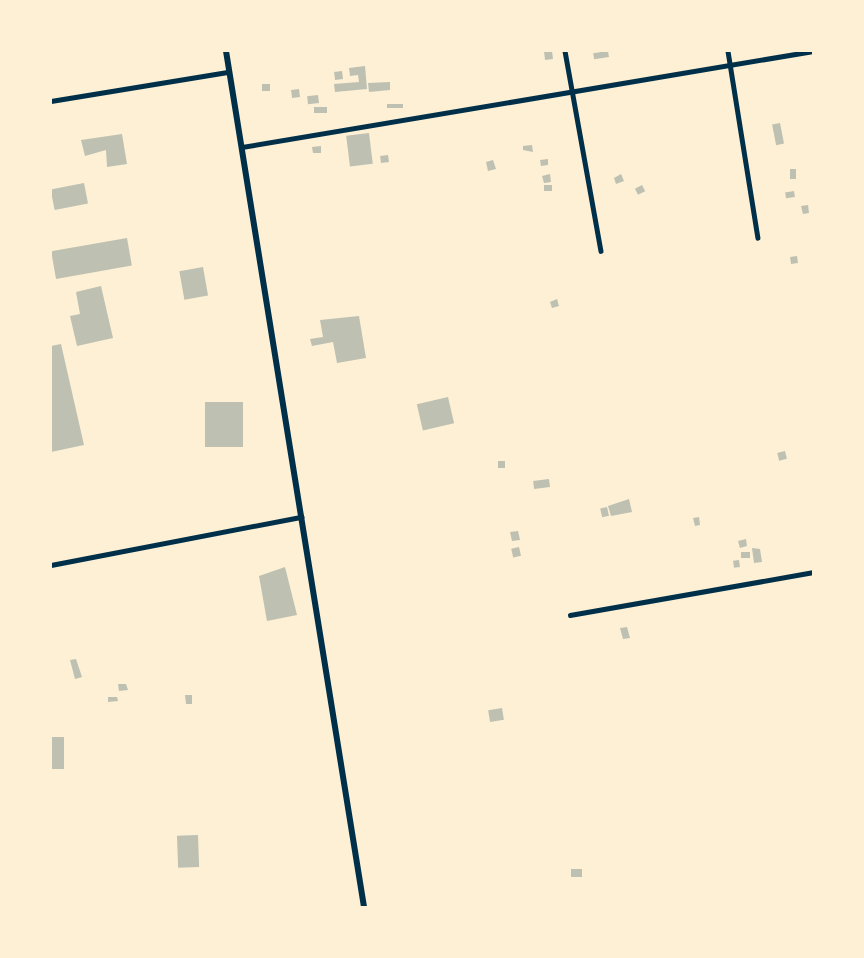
<!DOCTYPE html>
<style>
body{margin:0}
#map{position:relative;width:864px;height:958px;overflow:hidden;background:#fdf0d5;font-family:"Roboto Condensed",sans-serif}
div>[style]{position:absolute}
.building>*{inset:0;background:#bec0b2;transform-origin:0 0}
.minor>*{height:4.5px;margin:-2.25px;padding:0 2.25px;transform-origin:2.25px;border-radius:2.25px;background:#003049}
.tertiary>*{height:6px;margin:-3px;padding:0 3px;transform-origin:3px;border-radius:3px;background:#003049}
span{translate:-50% -50%;white-space:nowrap;text-align:center;line-height:1.15;-webkit-text-stroke:6px #fdf0d5;paint-order:stroke}
.frame{position:absolute;inset:0;border:52px solid #fdf0d5;pointer-events:none}
</style>
<div id="map">
<div class="building">
<div style="left:552px;top:51px;width:8px;height:8px;rotate:83deg"></div>
<div style="left:608px;top:51px;width:6px;height:15px;rotate:81deg"></div>
<div style="clip-path:polygon(365px 66px,367px 89px,335px 92px,334px 84px,359px 82px,358px 75px,350px 76px,349px 68px)"></div>
<div style="left:342px;top:71px;width:8px;height:8px;rotate:83deg"></div>
<div style="clip-path:polygon(390px 82px,390px 90px,369px 92px,368px 83px)"></div>
<div style="left:262px;top:84px;width:8px;height:7px"></div>
<div style="left:299px;top:89px;width:8px;height:8px;rotate:83deg"></div>
<div style="left:318px;top:95px;width:8px;height:11px;rotate:83deg"></div>
<div style="left:403px;top:104px;width:4px;height:16px;rotate:90deg"></div>
<div style="left:327px;top:107px;width:6px;height:13px;rotate:90deg"></div>
<div style="left:780px;top:123px;width:21px;height:8px;rotate:79deg"></div>
<div style="left:369px;top:133px;width:31px;height:23px;rotate:83deg"></div>
<div style="clip-path:polygon(122px 134px,127px 164px,107px 167px,106px 150px,85px 156px,81px 140px)"></div>
<div style="clip-path:polygon(532px 145px,533px 152px,523px 150px,523px 146px)"></div>
<div style="clip-path:polygon(321px 146px,321px 153px,313px 153px,312px 147px)"></div>
<div style="left:388px;top:155px;width:7px;height:8px;rotate:82deg"></div>
<div style="clip-path:polygon(548px 159px,548px 165px,541px 166px,540px 160px)"></div>
<div style="clip-path:polygon(493px 160px,496px 169px,488px 171px,486px 162px)"></div>
<div style="left:790px;top:169px;width:6px;height:10px"></div>
<div style="clip-path:polygon(550px 174px,551px 182px,544px 183px,542px 176px)"></div>
<div style="clip-path:polygon(621px 174px,624px 181px,616px 184px,614px 178px)"></div>
<div style="left:84px;top:183px;width:21px;height:34px;rotate:79deg"></div>
<div style="left:544px;top:185px;width:8px;height:6px"></div>
<div style="left:642px;top:185px;width:7px;height:8px;rotate:63deg"></div>
<div style="left:794px;top:191px;width:6px;height:9px;rotate:81deg"></div>
<div style="clip-path:polygon(808px 205px,809px 213px,803px 214px,801px 206px)"></div>
<div style="left:127px;top:238px;width:28px;height:77px;rotate:80deg"></div>
<div style="left:797px;top:256px;width:7px;height:7px;rotate:82deg"></div>
<div style="left:203px;top:267px;width:29px;height:24px;rotate:80deg"></div>
<div style="clip-path:polygon(101px 286px,113px 338px,77px 346px,70px 316px,80px 314px,76px 292px)"></div>
<div style="clip-path:polygon(557px 299px,559px 306px,552px 308px,550px 302px)"></div>
<div style="clip-path:polygon(359px 316px,366px 358px,337px 363px,333px 342px,312px 346px,310px 339px,323px 337px,320px 320px)"></div>
<div style="clip-path:polygon(61px 344px,84px 445px,51px 452px,51px 346px)"></div>
<div style="left:448px;top:397px;width:27px;height:32px;rotate:77deg"></div>
<div style="left:205px;top:402px;width:38px;height:45px"></div>
<div style="left:785px;top:451px;width:8px;height:8px;rotate:76deg"></div>
<div style="left:498px;top:461px;width:7px;height:7px"></div>
<div style="left:549px;top:479px;width:8px;height:16px;rotate:83deg"></div>
<div style="clip-path:polygon(629px 499px,632px 512px,611px 516px,608px 506px)"></div>
<div style="left:607px;top:507px;width:9px;height:7px;rotate:77deg"></div>
<div style="clip-path:polygon(699px 517px,700px 525px,695px 526px,693px 518px)"></div>
<div style="clip-path:polygon(518px 531px,520px 540px,512px 541px,510px 532px)"></div>
<div style="clip-path:polygon(746px 539px,747px 546px,740px 548px,738px 541px)"></div>
<div style="left:519px;top:547px;width:9px;height:8px;rotate:77deg"></div>
<div style="clip-path:polygon(752px 548px,760px 549px,762px 562px,754px 563px)"></div>
<div style="left:741px;top:552px;width:9px;height:6px"></div>
<div style="left:739px;top:560px;width:7px;height:6px;rotate:82deg"></div>
<div style="clip-path:polygon(285px 567px,297px 615px,267px 621px,259px 576px)"></div>
<div style="clip-path:polygon(627px 627px,630px 638px,623px 639px,620px 628px)"></div>
<div style="clip-path:polygon(76px 659px,82px 677px,75px 679px,70px 660px)"></div>
<div style="clip-path:polygon(118px 684px,126px 684px,128px 690px,119px 691px)"></div>
<div style="clip-path:polygon(185px 695px,192px 695px,192px 704px,186px 704px)"></div>
<div style="clip-path:polygon(108px 697px,117px 697px,118px 701px,108px 702px)"></div>
<div style="left:502px;top:708px;width:12px;height:14px;rotate:81deg"></div>
<div style="left:64px;top:737px;width:32px;height:13px;rotate:90deg"></div>
<div style="left:198px;top:835px;width:32px;height:21px;rotate:88deg"></div>
<div style="left:571px;top:869px;width:11px;height:8px"></div>
</div>
<div class="minor">
<div style="left:565px;top:51px;width:203px;rotate:79.8deg"></div>
<div style="left:728px;top:51px;width:189px;rotate:80.9deg"></div>
<div style="left:51px;top:101px;width:180px;rotate:-9.3deg"></div>
<div style="left:242px;top:147px;width:579px;rotate:-9.54deg"></div>
<div style="left:51px;top:565px;width:255px;rotate:-10.9deg"></div>
<div style="left:570px;top:615px;width:247px;rotate:-10deg"></div>
</div>
<div class="tertiary">
<div style="left:226px;top:51px;width:867px;rotate:80.84deg"></div>
</div>
<div class="frame"></div>
</div>
